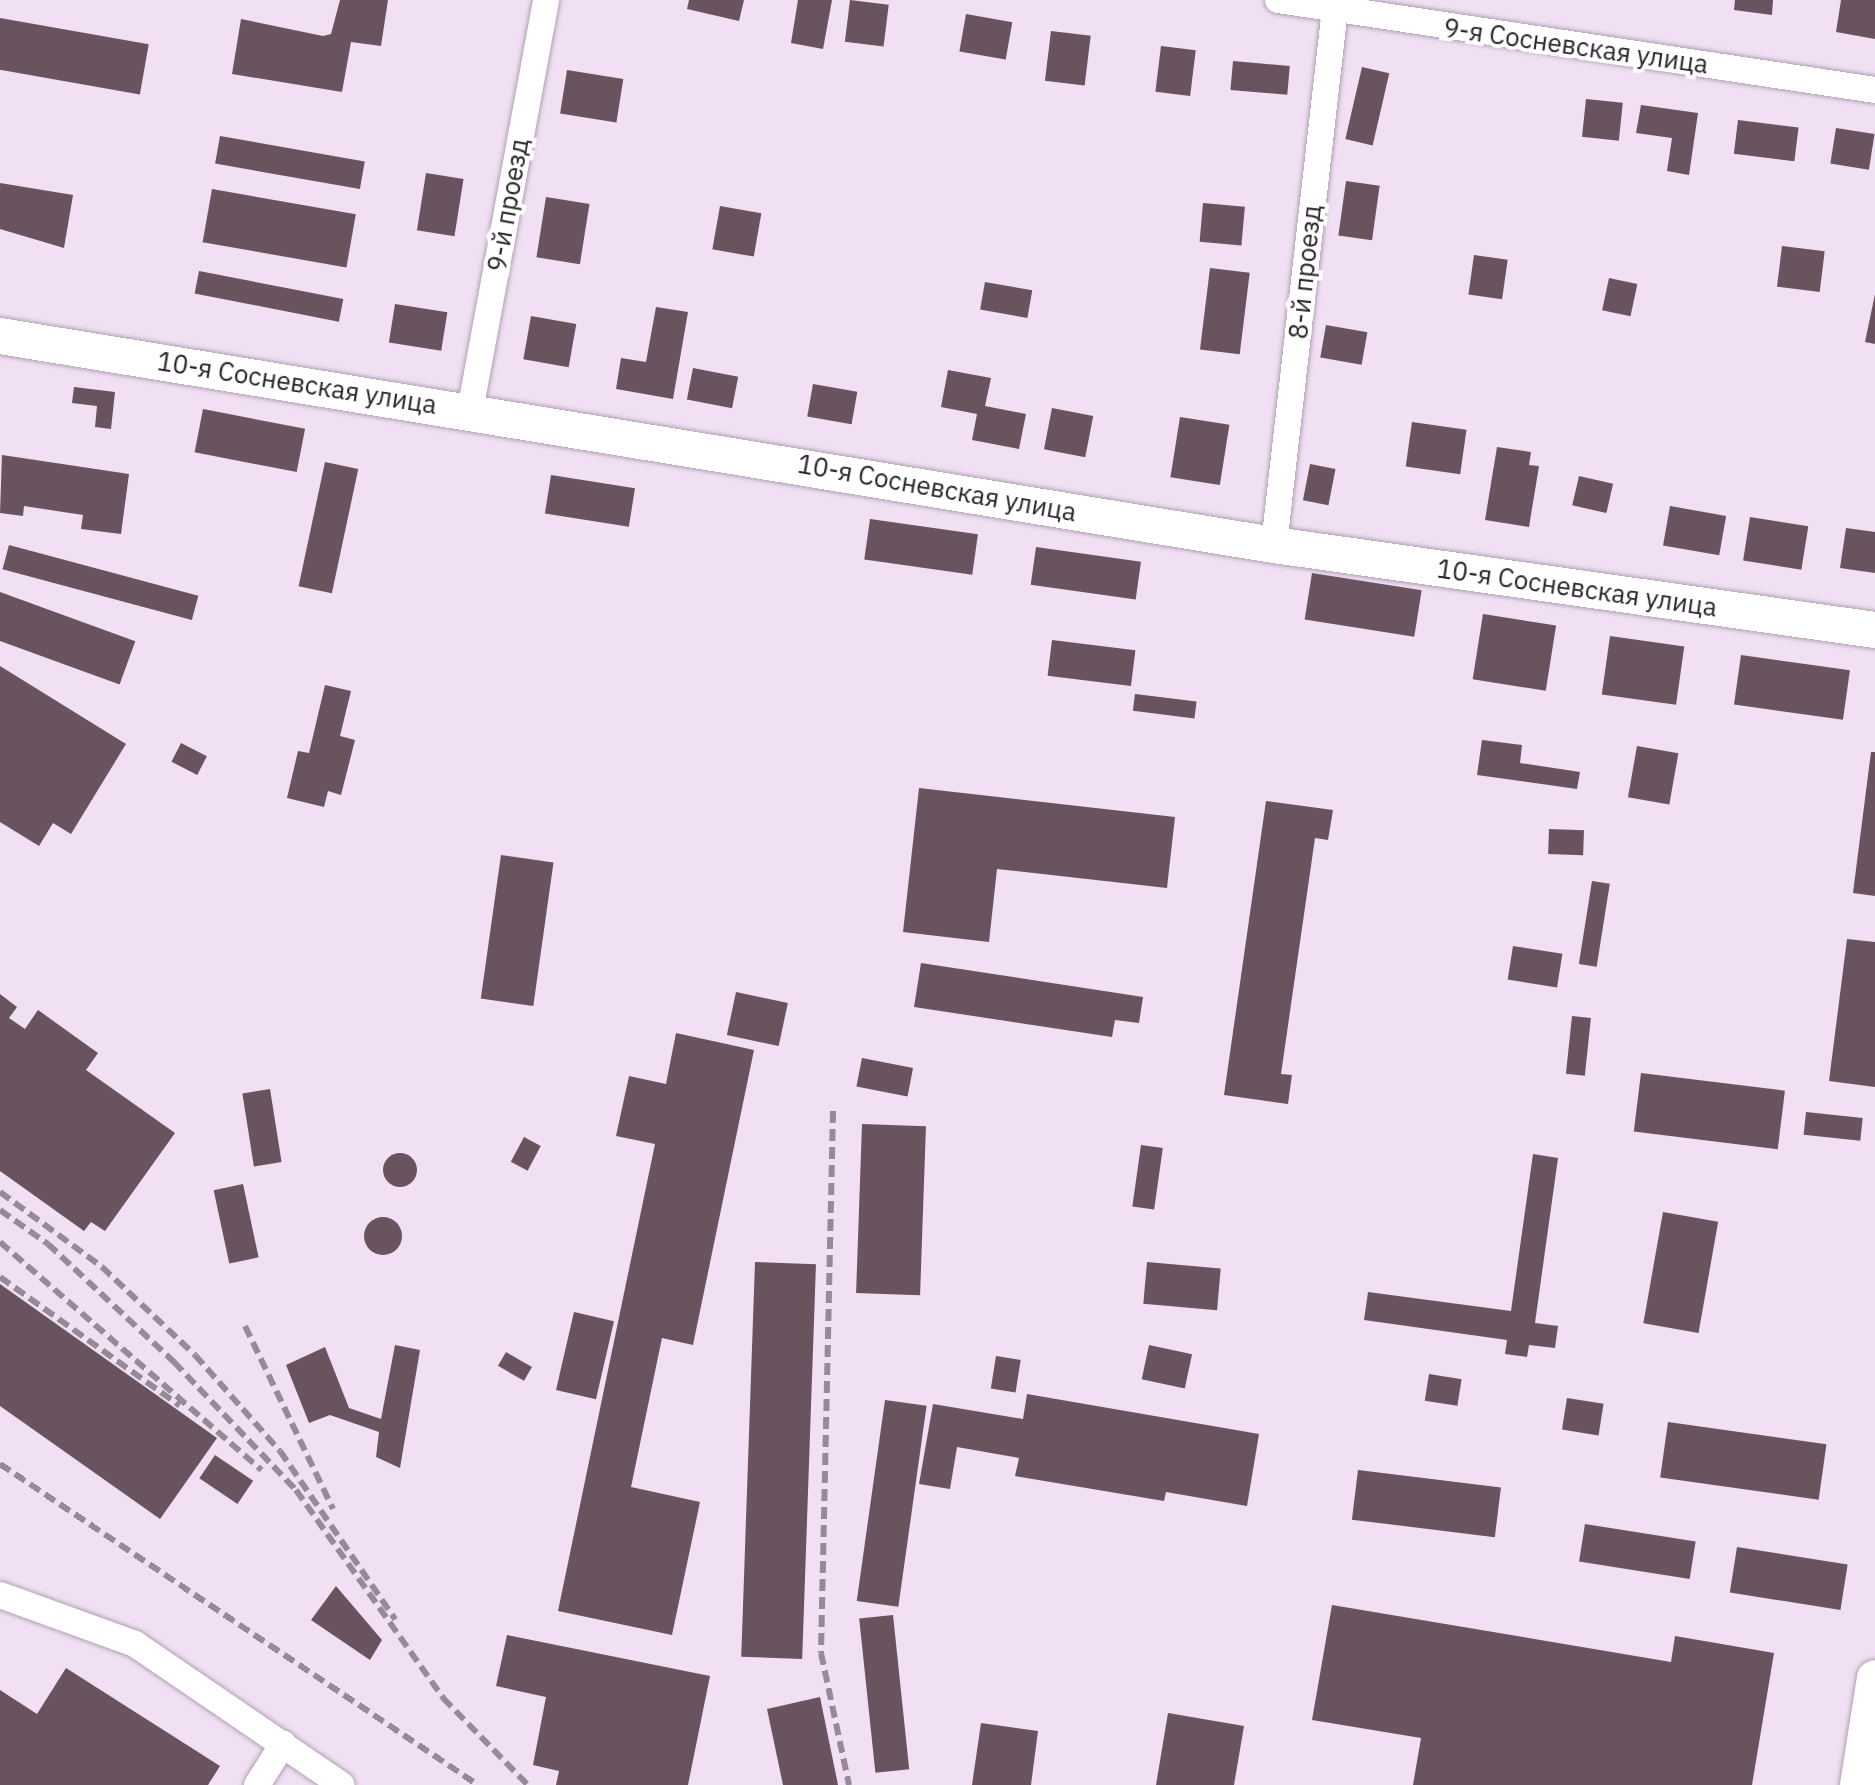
<!DOCTYPE html>
<meta charset="utf-8">
<style>
body{margin:0}
#map{position:relative;width:1875px;height:1785px;overflow:hidden;background:#f1dff3;font-family:"IBM Plex Sans",sans-serif}
div>[style]{position:absolute}
.building>*{inset:0;background:#69535e;transform-origin:0 0}
.round{border-radius:50%}
.roads{filter:drop-shadow(0 0 2px #b1a0b3) drop-shadow(0 0 2px #b1a0b3)}
.street>*{height:26px;margin:-13px;padding:0 13px;transform-origin:13px;border-radius:13px;background:#fff}
.secondary>*{height:36px;margin:-18px;padding:0 18px;transform-origin:18px;border-radius:18px;background:#fff}
.rail>*{height:6px;margin-top:-3px;transform-origin:0;background:repeating-linear-gradient(90deg,#978a98 0 12px,transparent 0 18px)}
span{translate:-50% -50%;white-space:nowrap;text-align:center;line-height:1.15;-webkit-text-stroke:8px #fff;paint-order:stroke}
.street-label{font-size:26px;color:#29232a}
</style>
<div id="map">
<div class="building">
<div style="clip-path:polygon(340px 0,388px 0,381px 46px,351px 42px,342px 92px,232px 74px,241px 19px,323px 36px,331px 34px)"></div>
<div style="clip-path:polygon(689px 0,744px 0,739px 21px,687px 9px)"></div>
<div style="clip-path:polygon(798px 0,832px 0,823px 49px,791px 43px)"></div>
<div style="left:850px;top:0;width:39px;height:42px;rotate:7deg"></div>
<div style="clip-path:polygon(1735px 0,1773px 0,1772px 15px,1734px 10px)"></div>
<div style="clip-path:polygon(1841px 0,1875px 0,1875px 39px,1836px 32px)"></div>
<div style="left:966px;top:14px;width:47px;height:38px;rotate:10deg"></div>
<div style="left:0;top:18px;width:151px;height:51px;rotate:10deg"></div>
<div style="left:1051px;top:31px;width:40px;height:50px;rotate:7deg"></div>
<div style="left:1161px;top:46px;width:35px;height:46px;rotate:7deg"></div>
<div style="left:1233px;top:61px;width:57px;height:29px;rotate:5deg"></div>
<div style="left:1362px;top:67px;width:28px;height:74px;rotate:13deg"></div>
<div style="left:567px;top:70px;width:57px;height:44px;rotate:9deg"></div>
<div style="left:1586px;top:99px;width:37px;height:38px;rotate:6deg"></div>
<div style="clip-path:polygon(1641px 105px,1698px 113px,1689px 175px,1667px 171px,1672px 138px,1636px 133px)"></div>
<div style="left:1738px;top:120px;width:61px;height:34px;rotate:7deg"></div>
<div style="left:1836px;top:128px;width:39px;height:36px;rotate:9deg"></div>
<div style="left:220px;top:136px;width:147px;height:28px;rotate:10deg"></div>
<div style="left:426px;top:173px;width:38px;height:58px;rotate:9deg"></div>
<div style="left:1346px;top:181px;width:34px;height:55px;rotate:8deg"></div>
<div style="clip-path:polygon(0 183px,73px 195px,64px 248px,0 229px)"></div>
<div style="left:212px;top:189px;width:146px;height:54px;rotate:10deg"></div>
<div style="left:546px;top:197px;width:44px;height:61px;rotate:9deg"></div>
<div style="left:1203px;top:203px;width:42px;height:39px;rotate:5deg"></div>
<div style="left:720px;top:206px;width:42px;height:44px;rotate:10deg"></div>
<div style="left:1782px;top:246px;width:43px;height:41px;rotate:7deg"></div>
<div style="left:1474px;top:255px;width:34px;height:40px;rotate:8deg"></div>
<div style="left:1210px;top:268px;width:40px;height:82px;rotate:7deg"></div>
<div style="left:199px;top:271px;width:147px;height:23px;rotate:11deg"></div>
<div style="left:1609px;top:278px;width:29px;height:33px;rotate:12deg"></div>
<div style="left:985px;top:282px;width:48px;height:28px;rotate:10deg"></div>
<div style="clip-path:polygon(1875px 294px,1875px 344px,1865px 342px)"></div>
<div style="left:395px;top:304px;width:53px;height:39px;rotate:9deg"></div>
<div style="clip-path:polygon(656px 307px,688px 312px,673px 399px,616px 389px,621px 358px,646px 362px)"></div>
<div style="left:531px;top:316px;width:46px;height:44px;rotate:10deg"></div>
<div style="left:1326px;top:325px;width:42px;height:33px;rotate:10deg"></div>
<div style="left:693px;top:368px;width:46px;height:32px;rotate:11deg"></div>
<div style="clip-path:polygon(948px 370px,991px 378px,985px 406px,1026px 414px,1019px 449px,972px 440px,977px 414px,941px 407px)"></div>
<div style="left:813px;top:384px;width:45px;height:33px;rotate:10deg"></div>
<div style="clip-path:polygon(74px 387px,115px 392px,111px 429px,95px 427px,97px 406px,72px 403px)"></div>
<div style="left:1052px;top:408px;width:42px;height:42px;rotate:11deg"></div>
<div style="left:203px;top:409px;width:104px;height:44px;rotate:11deg"></div>
<div style="left:1180px;top:417px;width:50px;height:61px;rotate:9deg"></div>
<div style="left:1412px;top:422px;width:55px;height:45px;rotate:8deg"></div>
<div style="clip-path:polygon(1497px 447px,1531px 452px,1529px 465px,1539px 466px,1529px 527px,1485px 520px)"></div>
<div style="clip-path:polygon(2px 455px,129px 474px,121px 534px,81px 529px,83px 515px,24px 506px,23px 516px,0 513px)"></div>
<div style="left:325px;top:462px;width:34px;height:127px;rotate:12deg"></div>
<div style="left:1310px;top:464px;width:26px;height:37px;rotate:11deg"></div>
<div style="left:551px;top:475px;width:85px;height:39px;rotate:9deg"></div>
<div style="left:1579px;top:476px;width:35px;height:30px;rotate:13deg"></div>
<div style="left:1670px;top:506px;width:57px;height:40px;rotate:10deg"></div>
<div style="left:1750px;top:517px;width:59px;height:44px;rotate:9deg"></div>
<div style="left:870px;top:519px;width:109px;height:41px;rotate:8deg"></div>
<div style="clip-path:polygon(1846px 528px,1875px 532px,1875px 573px,1840px 568px)"></div>
<div style="left:9px;top:545px;width:196px;height:25px;rotate:15deg"></div>
<div style="left:1036px;top:547px;width:106px;height:38px;rotate:8deg"></div>
<div style="left:1312px;top:573px;width:111px;height:47px;rotate:9deg"></div>
<div style="left:0;top:592px;width:144px;height:46px;rotate:20deg"></div>
<div style="left:1483px;top:614px;width:74px;height:66px;rotate:9deg"></div>
<div style="left:1610px;top:636px;width:75px;height:59px;rotate:8deg"></div>
<div style="left:1052px;top:640px;width:84px;height:36px;rotate:7deg"></div>
<div style="left:1741px;top:655px;width:110px;height:50px;rotate:8deg"></div>
<div style="clip-path:polygon(0 666px,126px 744px,71px 834px,53px 823px,39px 846px,0 822px)"></div>
<div style="clip-path:polygon(325px 685px,351px 691px,340px 736px,355px 740px,341px 795px,328px 791px,324px 807px,287px 798px,298px 751px,309px 753px)"></div>
<div style="left:1135px;top:694px;width:62px;height:17px;rotate:7deg"></div>
<div style="clip-path:polygon(1482px 740px,1522px 745px,1520px 763px,1580px 772px,1577px 789px,1477px 775px)"></div>
<div style="left:181px;top:743px;width:29px;height:21px;rotate:27deg"></div>
<div style="left:1637px;top:746px;width:42px;height:52px;rotate:10deg"></div>
<div style="clip-path:polygon(1871px 752px,1875px 752px,1875px 896px,1853px 893px)"></div>
<div style="clip-path:polygon(919px 788px,1175px 817px,1167px 888px,997px 869px,989px 942px,903px 932px)"></div>
<div style="clip-path:polygon(1266px 801px,1333px 810px,1328px 840px,1315px 838px,1281px 1074px,1292px 1075px,1288px 1104px,1224px 1095px)"></div>
<div style="left:1549px;top:829px;width:35px;height:25px;rotate:2deg"></div>
<div style="left:501px;top:855px;width:53px;height:145px;rotate:8deg"></div>
<div style="left:1592px;top:881px;width:18px;height:84px;rotate:9deg"></div>
<div style="clip-path:polygon(1847px 939px,1875px 942px,1875px 1087px,1829px 1081px)"></div>
<div style="left:1513px;top:946px;width:50px;height:34px;rotate:9deg"></div>
<div style="clip-path:polygon(921px 963px,1143px 997px,1139px 1023px,1115px 1020px,1112px 1037px,914px 1007px)"></div>
<div style="left:736px;top:992px;width:53px;height:44px;rotate:12deg"></div>
<div style="clip-path:polygon(0 994px,17px 1007px,9px 1018px,25px 1029px,38px 1010px,98px 1053px,86px 1070px,175px 1133px,105px 1231px,91px 1222px,84px 1231px,0 1171px)"></div>
<div style="left:1572px;top:1016px;width:19px;height:58px;rotate:6deg"></div>
<div style="clip-path:polygon(676px 1033px,754px 1050px,693px 1345px,662px 1338px,631px 1487px,700px 1502px,672px 1635px,558px 1611px,655px 1144px,616px 1136px,629px 1076px,666px 1084px)"></div>
<div style="left:862px;top:1058px;width:52px;height:29px;rotate:11deg"></div>
<div style="left:1641px;top:1073px;width:145px;height:59px;rotate:7deg"></div>
<div style="left:270px;top:1089px;width:74px;height:28px;rotate:81deg"></div>
<div style="left:1806px;top:1112px;width:57px;height:23px;rotate:6deg"></div>
<div style="left:862px;top:1124px;width:64px;height:169px;rotate:2deg"></div>
<div style="left:524px;top:1137px;width:19px;height:28px;rotate:28deg"></div>
<div style="left:1141px;top:1145px;width:22px;height:62px;rotate:8deg"></div>
<div class="round" style="left:383px;top:1153px;width:34px;height:34px"></div>
<div style="clip-path:polygon(1533px 1154px,1558px 1158px,1535px 1323px,1558px 1326px,1555px 1348px,1529px 1345px,1527px 1357px,1505px 1354px,1507px 1340px,1364px 1320px,1368px 1292px,1511px 1311px)"></div>
<div style="left:243px;top:1184px;width:75px;height:30px;rotate:78deg"></div>
<div style="left:1663px;top:1212px;width:56px;height:113px;rotate:10deg"></div>
<div class="round" style="left:364px;top:1217px;width:38px;height:38px"></div>
<div style="left:755px;top:1262px;width:61px;height:395px;rotate:2deg"></div>
<div style="left:1147px;top:1262px;width:74px;height:42px;rotate:5deg"></div>
<div style="clip-path:polygon(0 1284px,217px 1438px,160px 1519px,0 1406px)"></div>
<div style="left:574px;top:1312px;width:41px;height:80px;rotate:13deg"></div>
<div style="clip-path:polygon(395px 1345px,420px 1350px,400px 1468px,376px 1457px,379px 1432px,330px 1415px,309px 1423px,286px 1365px,325px 1347px,349px 1408px,381px 1419px)"></div>
<div style="left:1149px;top:1345px;width:44px;height:35px;rotate:12deg"></div>
<div style="left:506px;top:1352px;width:30px;height:16px;rotate:30deg"></div>
<div style="left:996px;top:1356px;width:25px;height:33px;rotate:9deg"></div>
<div style="left:1429px;top:1374px;width:33px;height:27px;rotate:9deg"></div>
<div style="clip-path:polygon(1027px 1394px,1259px 1434px,1247px 1506px,1166px 1492px,1164px 1501px,1015px 1476px,1019px 1458px,957px 1447px,950px 1489px,919px 1484px,933px 1404px,1023px 1419px)"></div>
<div style="left:1567px;top:1398px;width:37px;height:32px;rotate:9deg"></div>
<div style="left:885px;top:1400px;width:42px;height:203px;rotate:8deg"></div>
<div style="left:1668px;top:1422px;width:160px;height:56px;rotate:8deg"></div>
<div style="left:215px;top:1455px;width:46px;height:28px;rotate:34deg"></div>
<div style="left:1358px;top:1470px;width:144px;height:50px;rotate:7deg"></div>
<div style="left:1585px;top:1524px;width:112px;height:38px;rotate:9deg"></div>
<div style="left:1737px;top:1547px;width:112px;height:46px;rotate:9deg"></div>
<div style="clip-path:polygon(336px 1586px,382px 1640px,370px 1660px,311px 1620px)"></div>
<div style="clip-path:polygon(1332px 1605px,1671px 1662px,1675px 1636px,1774px 1653px,1752px 1785px,1413px 1785px,1421px 1738px,1312px 1720px)"></div>
<div style="left:893px;top:1615px;width:155px;height:34px;rotate:84deg"></div>
<div style="clip-path:polygon(507px 1635px,710px 1676px,688px 1785px,556px 1785px,559px 1771px,533px 1765px,546px 1697px,496px 1686px)"></div>
<div style="clip-path:polygon(66px 1668px,220px 1766px,208px 1785px,0 1785px,0 1690px,37px 1714px)"></div>
<div style="clip-path:polygon(820px 1697px,838px 1785px,783px 1785px,767px 1709px)"></div>
<div style="clip-path:polygon(1168px 1713px,1244px 1726px,1234px 1785px,1156px 1785px)"></div>
<div style="clip-path:polygon(981px 1723px,1038px 1731px,1031px 1785px,972px 1785px)"></div>
</div>
<div class="roads">
<div class="street">
<div style="left:1278px;top:0;width:604px;rotate:8.57deg"></div>
<div style="left:470px;top:411px;width:418px;rotate:-79.5deg"></div>
<div style="left:1274px;top:545px;width:549px;rotate:-83.51deg"></div>
<div style="left:0;top:1595px;width:144px;rotate:19.9deg"></div>
<div style="left:135px;top:1644px;width:250px;rotate:34.3deg"></div>
<div style="left:257px;top:1785px;width:49px;rotate:-57.6deg"></div>
</div>
<div class="secondary">
<div style="left:0;top:336px;width:1291px;rotate:9.32deg"></div>
<div style="left:1274px;top:545px;width:607px;rotate:8.05deg"></div>
<div style="left:1858px;top:1785px;width:108px;rotate:-81deg"></div>
</div>
</div>
<div class="rail">
<div style="left:833px;top:1111px;width:542px;rotate:91.27deg"></div>
<div style="left:821px;top:1653px;width:135px;rotate:78deg"></div>
<div style="left:0;top:1192px;width:127px;rotate:36.3deg"></div>
<div style="left:102px;top:1267px;width:128px;rotate:43.4deg"></div>
<div style="left:195px;top:1355px;width:128px;rotate:48.5deg"></div>
<div style="left:280px;top:1451px;width:204px;rotate:55.6deg"></div>
<div style="left:0;top:1210px;width:59px;rotate:35.3deg"></div>
<div style="left:48px;top:1244px;width:173px;rotate:43.1deg"></div>
<div style="left:174px;top:1362px;width:177px;rotate:46.4deg"></div>
<div style="left:296px;top:1490px;width:255px;rotate:54.7deg"></div>
<div style="left:443px;top:1698px;width:122px;rotate:45.7deg"></div>
<div style="left:0;top:1242px;width:347px;rotate:41.1deg"></div>
<div style="left:0;top:1277px;width:221px;rotate:35.6deg"></div>
<div style="left:245px;top:1326px;width:203px;rotate:64.3deg"></div>
<div style="left:0;top:1464px;width:576px;rotate:33.88deg"></div>
</div>
<div class="street-label">
<span style="left:1576px;top:46px;rotate:8deg">9-я Сосневская улица</span>
<span style="left:508px;top:205px;rotate:-80deg">9-й проезд</span>
<span style="left:1305px;top:272px;rotate:-84deg">8-й проезд</span>
<span style="left:297px;top:383px;rotate:9deg">10-я Сосневская улица</span>
<span style="left:937px;top:488px;rotate:10deg">10-я Сосневская улица</span>
<span style="left:1577px;top:588px;rotate:8deg">10-я Сосневская улица</span>
</div>
</div>
